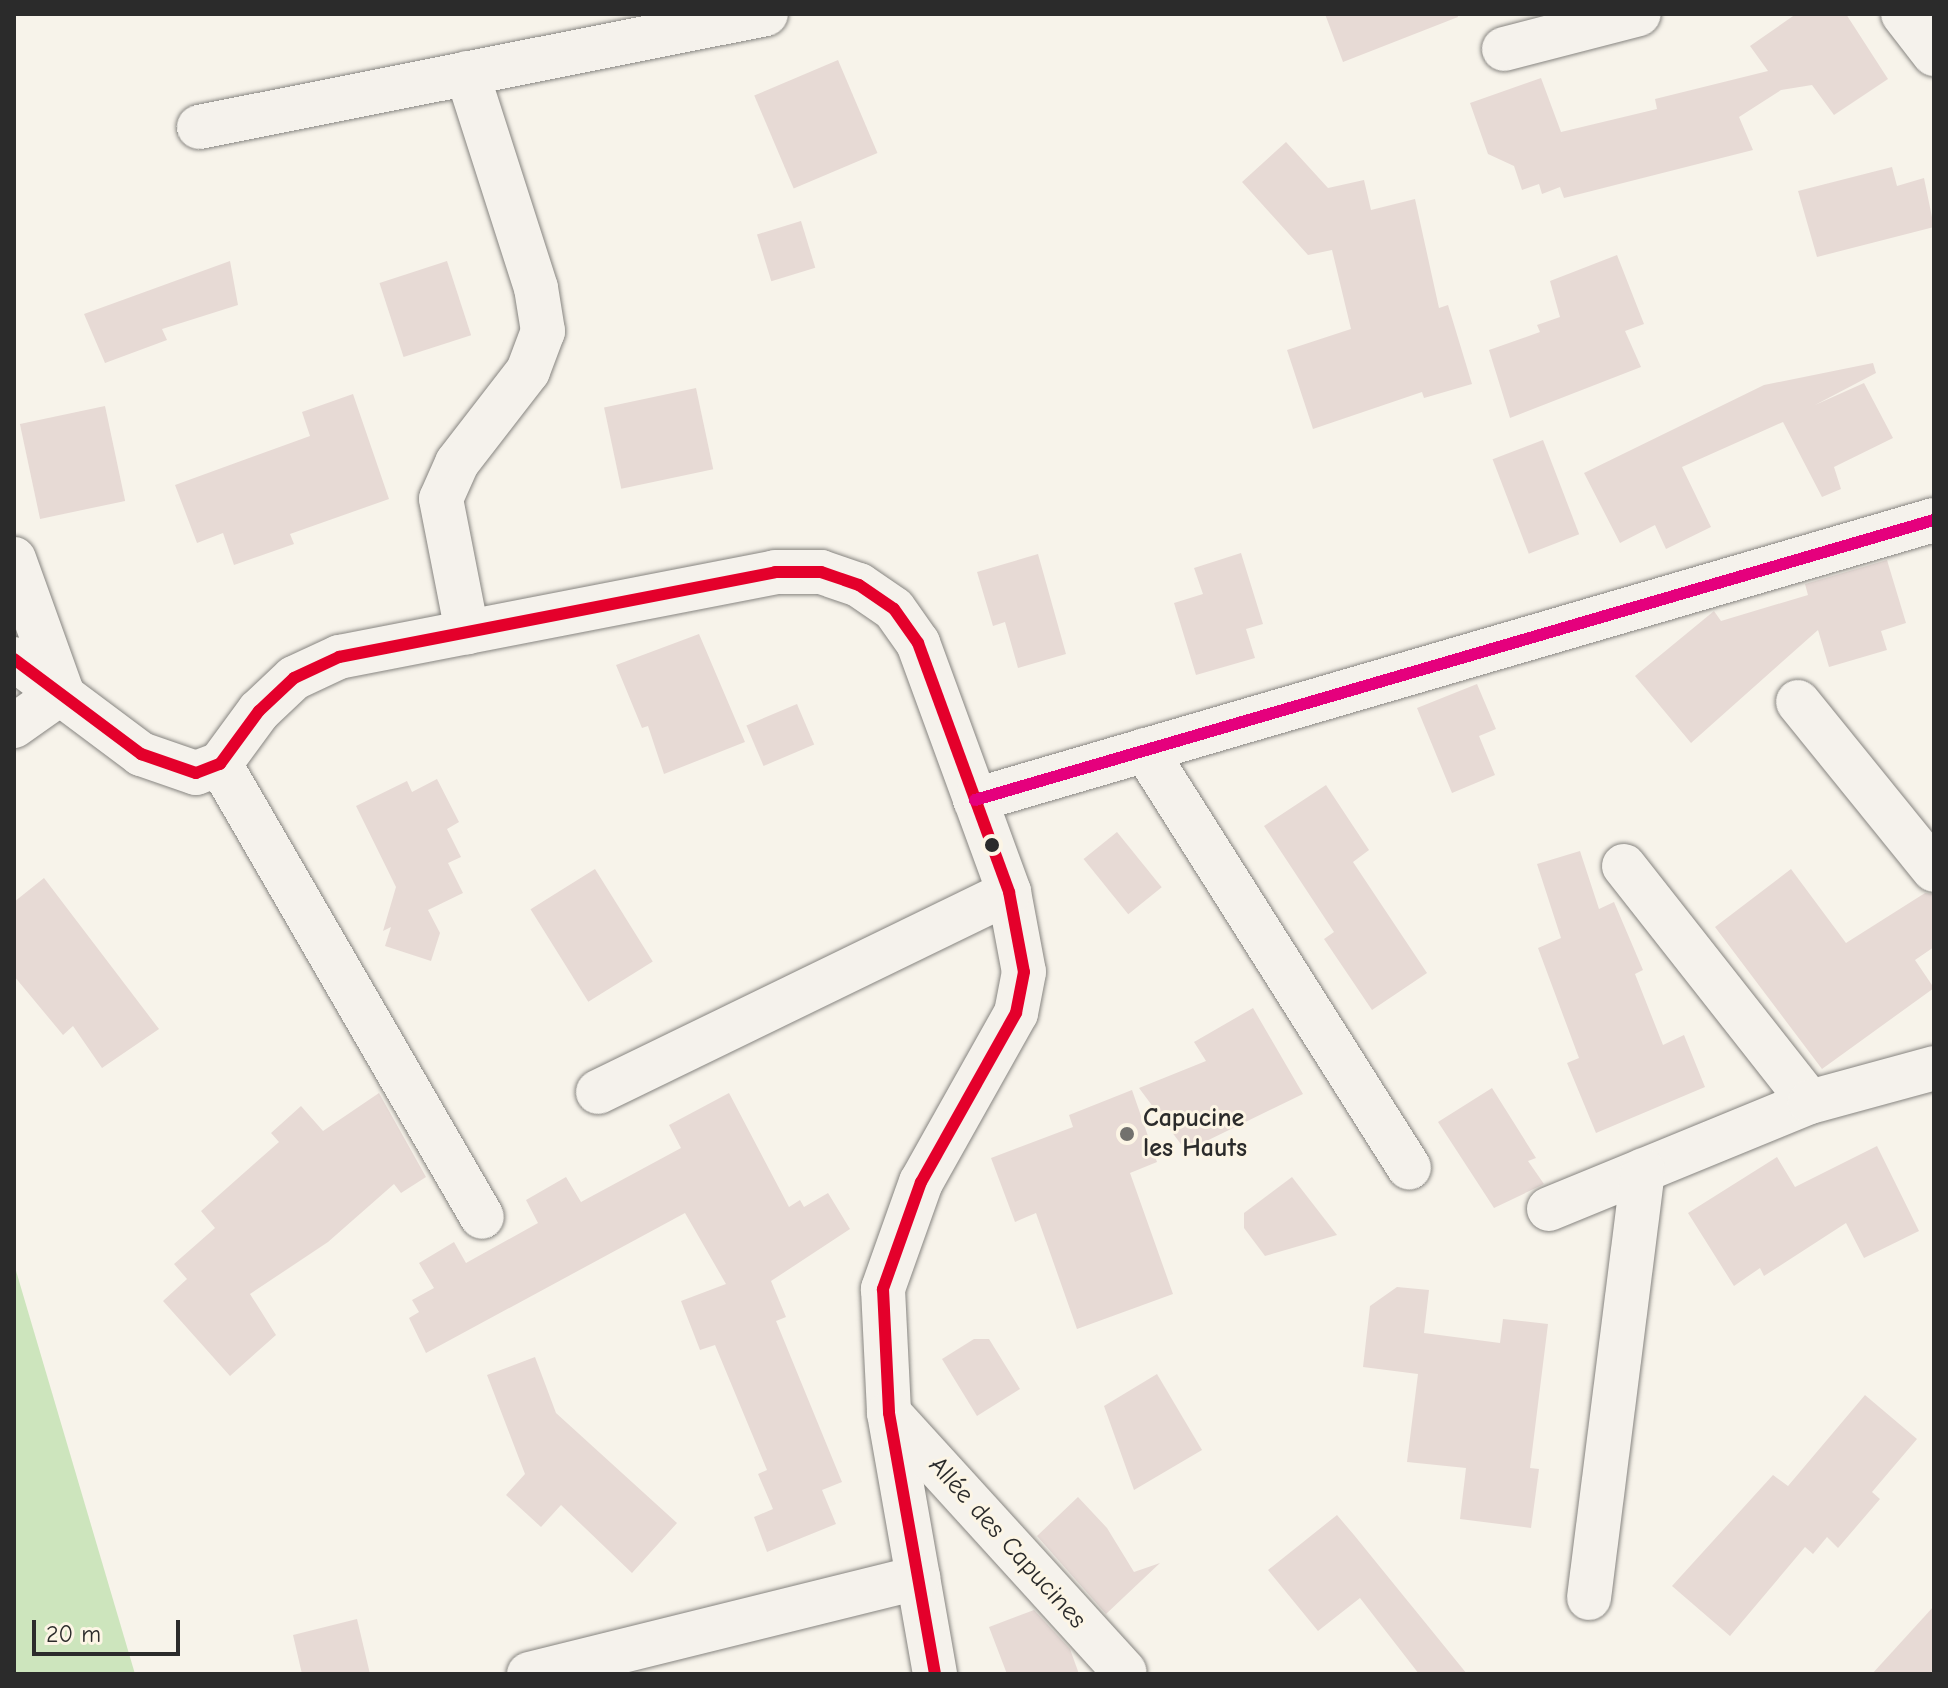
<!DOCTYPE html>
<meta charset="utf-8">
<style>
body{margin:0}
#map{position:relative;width:1948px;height:1688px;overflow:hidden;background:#f7f3ea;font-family:"Comic Neue",sans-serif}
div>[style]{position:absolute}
.green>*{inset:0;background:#cde5bd}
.building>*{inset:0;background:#e7dad5;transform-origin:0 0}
.roads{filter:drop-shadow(0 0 2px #878581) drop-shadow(0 0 2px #878581)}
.minor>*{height:44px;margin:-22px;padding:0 22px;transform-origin:22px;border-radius:22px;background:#f5f2ec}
.bus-1>*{height:12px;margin:-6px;padding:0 6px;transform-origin:6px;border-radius:6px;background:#e4002b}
.bus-2>*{height:12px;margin:-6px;padding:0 6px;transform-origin:6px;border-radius:6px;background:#e5007d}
.dots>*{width:22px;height:22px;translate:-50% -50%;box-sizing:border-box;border:4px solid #fcf5e5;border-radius:50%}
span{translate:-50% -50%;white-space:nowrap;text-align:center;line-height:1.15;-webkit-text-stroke:6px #fcf5e5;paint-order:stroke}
.poi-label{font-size:26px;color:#2b2b2b;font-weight:700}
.left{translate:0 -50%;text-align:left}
.street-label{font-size:26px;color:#2b2b2b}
.frame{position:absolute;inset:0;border:16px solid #2b2b2b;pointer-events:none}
.scale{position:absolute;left:32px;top:1620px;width:148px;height:36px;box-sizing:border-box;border:4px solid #2b2b2b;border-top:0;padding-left:10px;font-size:24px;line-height:28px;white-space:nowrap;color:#2b2b2b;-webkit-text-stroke:6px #fcf5e5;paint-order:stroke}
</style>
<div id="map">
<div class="green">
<div style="clip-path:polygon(14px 1264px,135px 1674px,14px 1674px)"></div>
</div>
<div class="building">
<div style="clip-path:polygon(1325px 14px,1457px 14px,1458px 17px,1343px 62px)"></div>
<div style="clip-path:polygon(1796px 14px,1846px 14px,1888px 79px,1834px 115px,1812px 85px,1781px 90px,1739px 117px,1753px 150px,1564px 198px,1560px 187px,1542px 194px,1539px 184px,1522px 190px,1514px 166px,1488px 154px,1470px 103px,1541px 78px,1561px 132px,1657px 109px,1655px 99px,1768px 71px,1750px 46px)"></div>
<div style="left:838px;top:60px;width:101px;height:91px;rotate:67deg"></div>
<div style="clip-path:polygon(1286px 142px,1328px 188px,1364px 180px,1371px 210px,1415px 199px,1439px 308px,1448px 305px,1472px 384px,1424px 398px,1422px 392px,1313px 429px,1287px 350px,1351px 329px,1332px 250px,1308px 255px,1242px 182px)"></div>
<div style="clip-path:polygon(1892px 167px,1897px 186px,1924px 178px,1934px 227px,1817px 257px,1798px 191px)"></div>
<div style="left:801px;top:221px;width:49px;height:46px;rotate:73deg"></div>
<div style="clip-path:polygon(1617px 255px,1644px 324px,1625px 331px,1641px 367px,1510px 418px,1489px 350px,1540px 332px,1537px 325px,1560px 317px,1550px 281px)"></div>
<div style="clip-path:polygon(230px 261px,238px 305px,162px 329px,167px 340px,105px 363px,84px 314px)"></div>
<div style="left:447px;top:261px;width:78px;height:71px;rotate:72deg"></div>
<div style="clip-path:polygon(1873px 363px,1876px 373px,1815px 405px,1864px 383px,1893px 438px,1834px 467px,1841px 489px,1822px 497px,1783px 422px,1682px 467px,1711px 527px,1666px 549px,1655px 525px,1620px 543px,1584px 473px,1764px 385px)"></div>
<div style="left:696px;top:388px;width:83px;height:94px;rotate:78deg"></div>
<div style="clip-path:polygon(353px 394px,389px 499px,290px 534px,294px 544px,234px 565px,223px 533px,197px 543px,175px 485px,310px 436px,302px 412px)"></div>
<div style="left:105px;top:406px;width:97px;height:87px;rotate:78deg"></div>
<div style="left:1543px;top:440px;width:101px;height:54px;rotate:69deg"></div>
<div style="clip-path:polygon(1241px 553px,1263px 624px,1246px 629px,1255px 658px,1196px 675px,1174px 603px,1203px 594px,1194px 568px)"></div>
<div style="clip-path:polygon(1038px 554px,1066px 654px,1018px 668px,1005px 622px,993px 626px,977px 572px)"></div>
<div style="clip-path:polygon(1887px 560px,1906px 623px,1881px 631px,1887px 650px,1829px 667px,1818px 630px,1691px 743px,1635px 676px,1714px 611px,1721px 621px,1808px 595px,1805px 584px)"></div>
<div style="clip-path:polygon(699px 634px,745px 742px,664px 774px,648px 726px,642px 728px,616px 665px)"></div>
<div style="clip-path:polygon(1477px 684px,1496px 729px,1479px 736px,1495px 775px,1452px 793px,1417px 708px)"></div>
<div style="left:797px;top:704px;width:44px;height:55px;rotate:67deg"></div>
<div style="clip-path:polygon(437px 779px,459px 822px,447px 829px,461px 857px,448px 863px,463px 893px,428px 910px,440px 933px,431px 961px,385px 946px,391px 927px,383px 931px,396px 887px,356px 806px,407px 781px,412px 792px)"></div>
<div style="clip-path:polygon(1326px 785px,1369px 850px,1353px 862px,1427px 973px,1372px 1010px,1324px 939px,1334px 932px,1264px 826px)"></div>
<div style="left:1117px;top:832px;width:71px;height:43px;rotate:51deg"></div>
<div style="clip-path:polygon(1580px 851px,1599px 909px,1614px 902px,1643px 970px,1635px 974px,1663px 1045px,1684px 1035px,1705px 1087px,1596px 1133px,1567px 1063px,1579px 1058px,1538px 948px,1561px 938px,1537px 864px)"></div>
<div style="left:595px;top:869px;width:109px;height:76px;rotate:58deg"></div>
<div style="clip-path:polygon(1791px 869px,1846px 943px,1925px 893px,1934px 894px,1934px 947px,1915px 960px,1934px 988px,1822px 1069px,1715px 927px)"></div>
<div style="clip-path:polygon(44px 878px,159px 1029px,102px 1068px,73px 1026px,63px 1035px,14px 976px,14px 902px)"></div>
<div style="clip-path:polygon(1253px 1008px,1303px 1094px,1186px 1151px,1139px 1088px,1206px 1061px,1194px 1042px)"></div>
<div style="clip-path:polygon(1492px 1088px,1536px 1158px,1528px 1161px,1544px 1184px,1494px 1208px,1438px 1122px)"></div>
<div style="clip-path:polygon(1132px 1090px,1157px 1162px,1130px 1173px,1173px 1294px,1077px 1329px,1036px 1213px,1015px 1222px,991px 1158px,1073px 1127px,1069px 1115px)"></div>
<div style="clip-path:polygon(379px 1093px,426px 1177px,401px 1193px,394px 1184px,328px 1242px,250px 1294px,276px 1335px,230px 1376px,163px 1301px,187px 1279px,174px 1264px,215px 1228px,201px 1211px,279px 1142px,271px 1133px,301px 1106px,323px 1131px)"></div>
<div style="clip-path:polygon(729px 1093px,789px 1207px,800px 1200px,804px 1207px,828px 1193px,850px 1229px,771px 1281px,786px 1317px,776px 1321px,842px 1482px,822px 1490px,836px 1524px,767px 1552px,754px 1517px,773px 1509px,758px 1474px,767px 1470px,715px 1345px,700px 1350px,681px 1301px,726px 1284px,685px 1213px,426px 1353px,409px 1318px,419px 1312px,412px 1300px,434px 1288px,419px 1263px,454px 1242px,466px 1263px,538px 1223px,526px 1200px,566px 1177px,581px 1202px,681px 1148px,669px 1125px)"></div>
<div style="clip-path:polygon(1877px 1146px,1919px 1231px,1864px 1258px,1846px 1223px,1764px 1276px,1760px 1268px,1734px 1286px,1688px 1213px,1777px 1157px,1795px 1187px)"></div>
<div style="clip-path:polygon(1292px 1177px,1337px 1235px,1265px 1256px,1244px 1228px,1244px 1213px)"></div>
<div style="clip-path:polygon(1397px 1287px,1429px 1290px,1424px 1333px,1500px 1343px,1503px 1319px,1548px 1324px,1530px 1468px,1539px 1469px,1531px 1528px,1460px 1519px,1466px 1468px,1407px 1462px,1418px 1374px,1363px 1367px,1370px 1306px)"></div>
<div style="clip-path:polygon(974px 1339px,989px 1339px,1020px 1389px,977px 1416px,942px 1359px)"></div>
<div style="clip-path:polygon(535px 1357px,556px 1413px,677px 1523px,632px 1573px,561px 1505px,541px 1527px,506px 1495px,525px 1474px,487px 1375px)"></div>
<div style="clip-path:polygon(1157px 1374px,1202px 1450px,1134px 1490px,1104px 1406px)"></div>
<div style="clip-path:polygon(1865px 1395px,1917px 1439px,1872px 1492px,1880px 1499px,1838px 1548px,1827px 1537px,1813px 1554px,1805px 1547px,1730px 1636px,1672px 1586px,1773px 1475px,1788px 1486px)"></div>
<div style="clip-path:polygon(1078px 1497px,1107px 1528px,1134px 1572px,1160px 1563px,1106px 1614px,1037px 1536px)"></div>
<div style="clip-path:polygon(1337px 1515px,1354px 1535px,1467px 1674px,1419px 1674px,1360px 1598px,1318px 1631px,1268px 1570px)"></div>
<div style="clip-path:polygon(1934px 1606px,1934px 1674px,1872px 1674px)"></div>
<div style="clip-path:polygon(1034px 1610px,1070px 1649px,1079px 1674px,1007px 1674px,989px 1627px)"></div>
<div style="clip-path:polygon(357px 1619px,370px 1674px,302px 1674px,293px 1635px)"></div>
</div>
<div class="roads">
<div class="minor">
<div style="left:1903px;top:14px;width:51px;rotate:52.2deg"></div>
<div style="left:1504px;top:49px;width:139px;rotate:-14.5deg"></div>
<div style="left:467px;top:73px;width:226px;rotate:72.2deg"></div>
<div style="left:536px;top:288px;width:44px;rotate:80.8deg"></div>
<div style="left:543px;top:331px;width:43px;rotate:110.6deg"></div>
<div style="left:528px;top:371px;width:116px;rotate:127.7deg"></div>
<div style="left:457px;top:463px;width:39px;rotate:114deg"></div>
<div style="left:441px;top:499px;width:136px;rotate:78.9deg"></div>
<div style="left:199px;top:127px;width:578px;rotate:-11.27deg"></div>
<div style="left:14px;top:559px;width:141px;rotate:70.2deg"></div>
<div style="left:62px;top:692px;width:59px;rotate:144.7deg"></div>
<div style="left:14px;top:659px;width:159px;rotate:36.8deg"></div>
<div style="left:141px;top:754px;width:58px;rotate:19.1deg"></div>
<div style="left:196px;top:773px;width:26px;rotate:-21deg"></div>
<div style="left:220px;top:764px;width:66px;rotate:-53.7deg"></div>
<div style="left:259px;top:711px;width:48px;rotate:-43.3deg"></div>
<div style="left:294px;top:678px;width:50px;rotate:-25deg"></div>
<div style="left:339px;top:657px;width:444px;rotate:-11deg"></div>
<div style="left:775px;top:572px;width:46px"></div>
<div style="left:821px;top:572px;width:40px;rotate:18.9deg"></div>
<div style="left:859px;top:585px;width:42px;rotate:34.4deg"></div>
<div style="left:894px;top:609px;width:42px;rotate:54.8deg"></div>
<div style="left:918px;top:643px;width:265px;rotate:69.9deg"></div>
<div style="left:1009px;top:892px;width:81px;rotate:79.4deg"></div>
<div style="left:1024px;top:972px;width:42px;rotate:101deg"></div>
<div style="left:1016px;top:1013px;width:194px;rotate:119.3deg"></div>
<div style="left:921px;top:1182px;width:114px;rotate:109.6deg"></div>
<div style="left:883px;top:1289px;width:124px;rotate:87.2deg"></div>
<div style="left:889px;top:1413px;width:265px;rotate:80deg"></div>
<div style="left:1798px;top:702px;width:216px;rotate:51deg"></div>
<div style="left:1145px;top:750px;width:494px;rotate:57.7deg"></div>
<div style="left:220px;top:764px;width:523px;rotate:59.96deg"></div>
<div style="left:975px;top:800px;width:999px;rotate:-16.28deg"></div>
<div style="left:1624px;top:866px;width:300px;rotate:51.8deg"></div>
<div style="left:598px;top:1092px;width:457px;rotate:-25.9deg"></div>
<div style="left:1549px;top:1209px;width:282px;rotate:-22.3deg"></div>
<div style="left:1810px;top:1102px;width:129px;rotate:-15.3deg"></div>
<div style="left:889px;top:1413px;width:350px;rotate:47.7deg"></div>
<div style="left:1589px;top:1598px;width:431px;rotate:-82.8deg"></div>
<div style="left:529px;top:1674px;width:401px;rotate:-13.9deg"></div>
</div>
</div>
<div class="bus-1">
<div style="left:14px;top:659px;width:159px;rotate:36.8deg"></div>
<div style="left:141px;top:754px;width:58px;rotate:19.1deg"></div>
<div style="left:196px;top:773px;width:26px;rotate:-21deg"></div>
<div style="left:220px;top:764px;width:66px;rotate:-53.7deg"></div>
<div style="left:259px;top:711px;width:48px;rotate:-43.3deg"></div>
<div style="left:294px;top:678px;width:50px;rotate:-25deg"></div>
<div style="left:339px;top:657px;width:444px;rotate:-11deg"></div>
<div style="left:775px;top:572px;width:46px"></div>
<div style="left:821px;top:572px;width:40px;rotate:18.9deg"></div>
<div style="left:859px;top:585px;width:42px;rotate:34.4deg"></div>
<div style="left:894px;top:609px;width:42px;rotate:54.8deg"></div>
<div style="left:918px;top:643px;width:265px;rotate:69.9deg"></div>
<div style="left:1009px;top:892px;width:81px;rotate:79.4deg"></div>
<div style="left:1024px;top:972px;width:42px;rotate:101deg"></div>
<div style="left:1016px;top:1013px;width:194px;rotate:119.3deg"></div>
<div style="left:921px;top:1182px;width:114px;rotate:109.6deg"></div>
<div style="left:883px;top:1289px;width:124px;rotate:87.2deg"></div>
<div style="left:889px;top:1413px;width:265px;rotate:80deg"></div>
</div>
<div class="bus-2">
<div style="left:975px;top:800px;width:999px;rotate:-16.28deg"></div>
</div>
<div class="dots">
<div style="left:992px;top:845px;background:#2b2b2b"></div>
<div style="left:1127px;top:1134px;background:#72716e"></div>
</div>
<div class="poi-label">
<span class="left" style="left:1143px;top:1134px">Capucine<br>les Hauts</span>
</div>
<div class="street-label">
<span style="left:1007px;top:1543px;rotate:48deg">Allée des Capucines</span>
</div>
<div class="frame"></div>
<div class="scale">20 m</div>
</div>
